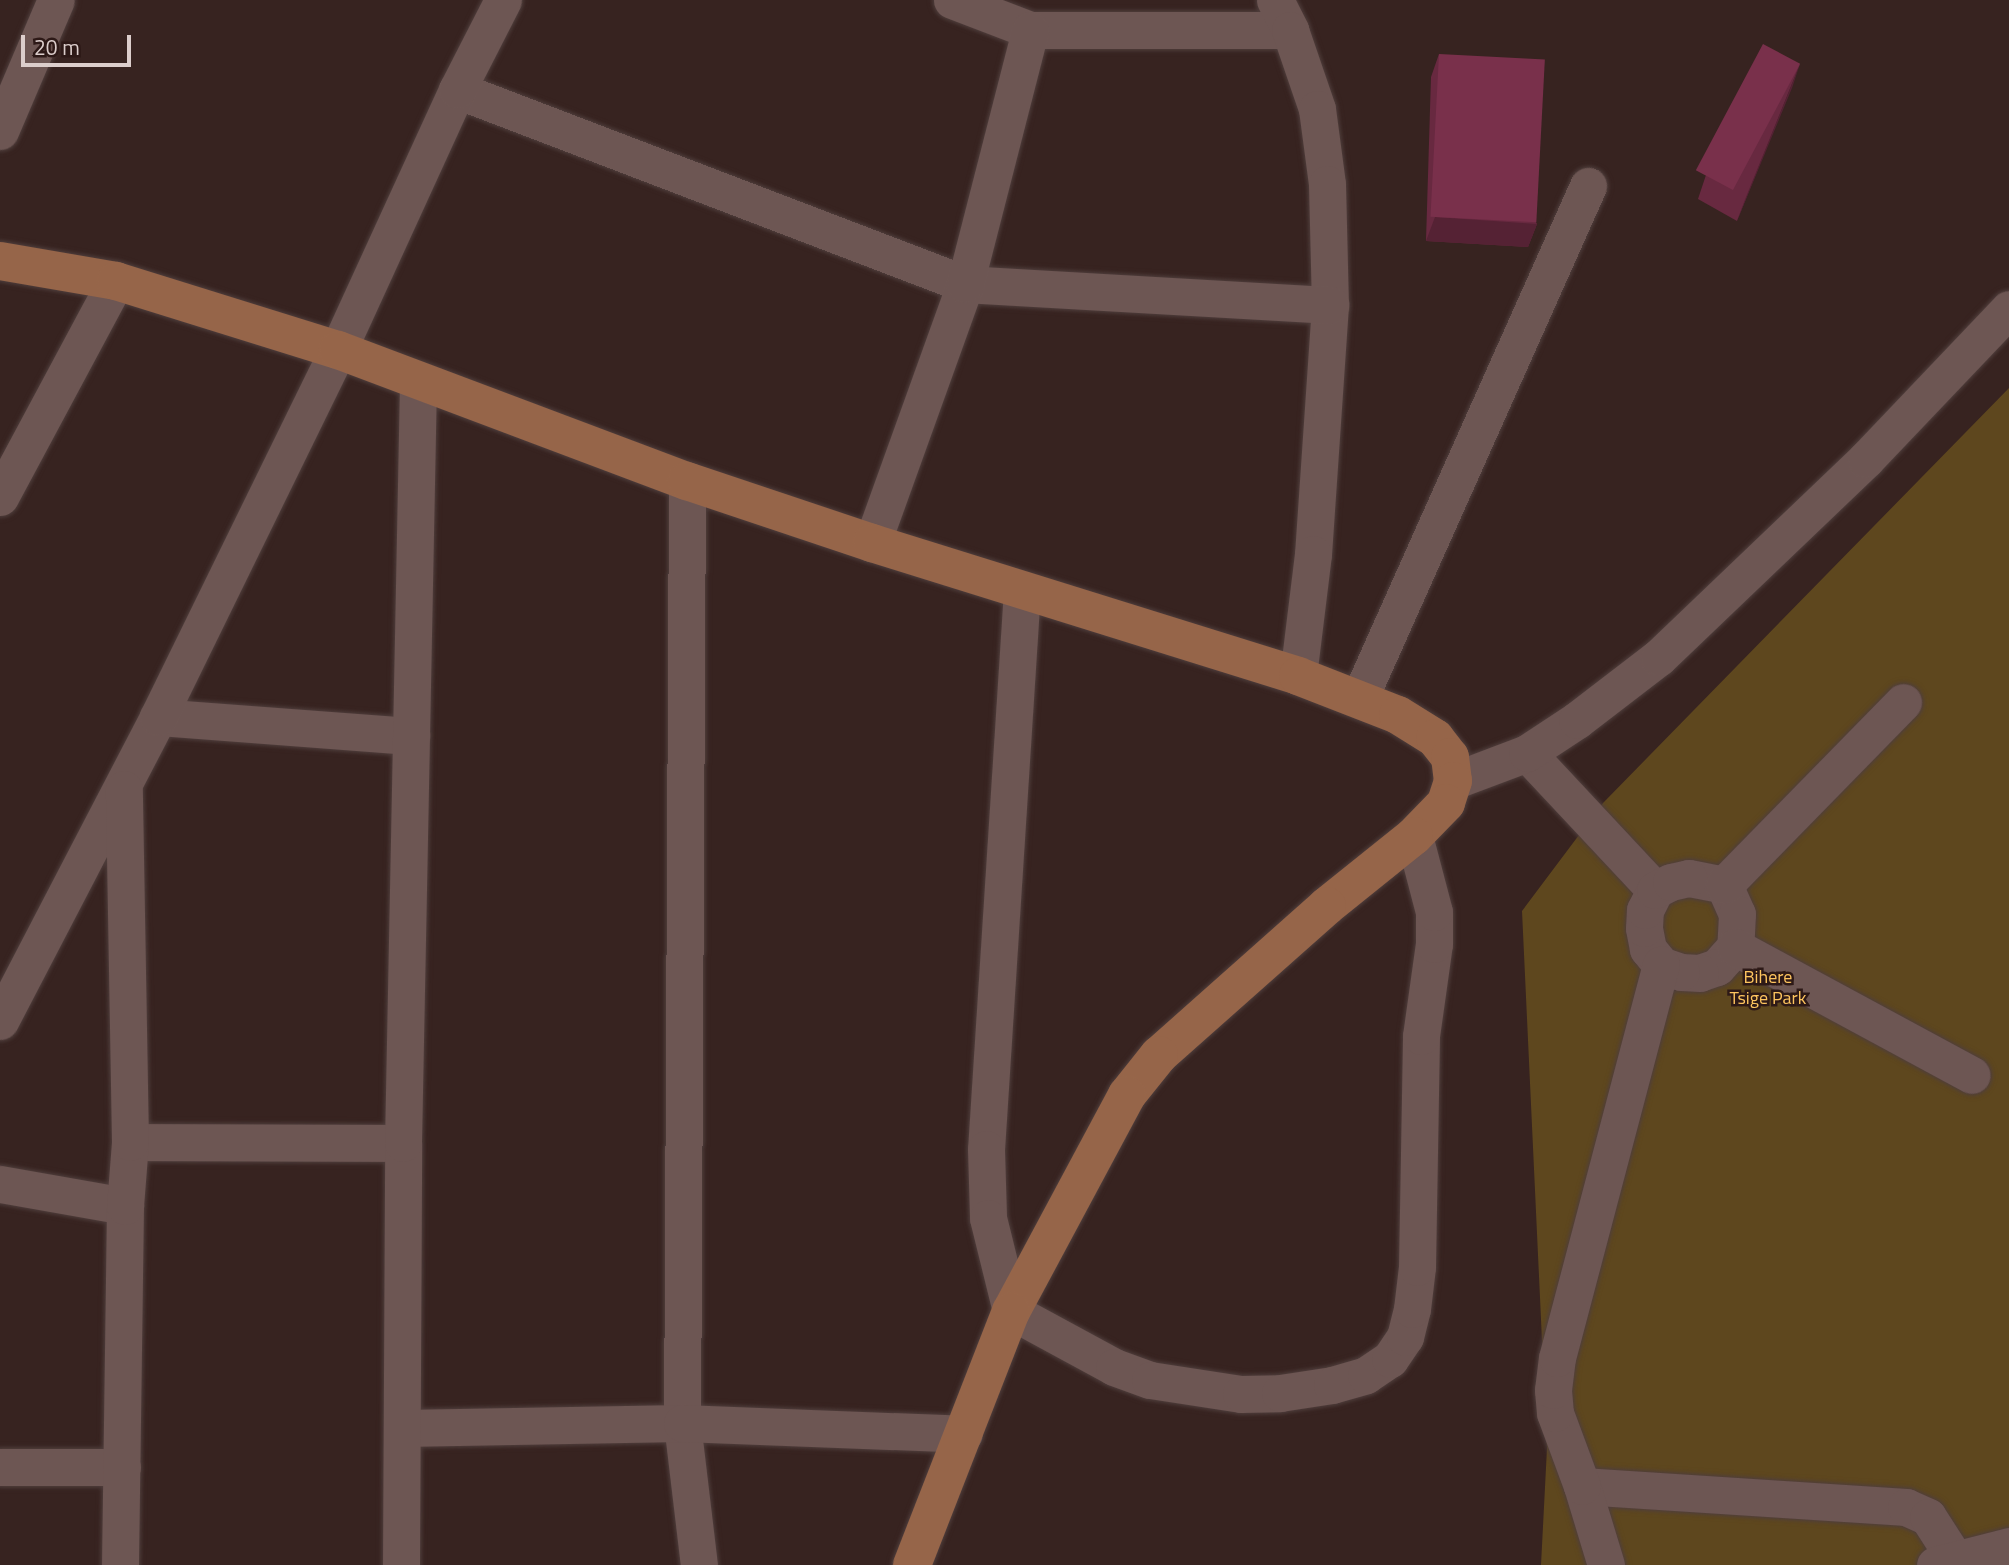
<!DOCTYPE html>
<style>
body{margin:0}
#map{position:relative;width:2009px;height:1565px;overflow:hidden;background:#372320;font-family:"Titillium Web",sans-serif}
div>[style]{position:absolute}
.green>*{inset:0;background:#5e471e}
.roads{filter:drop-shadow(0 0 2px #4f3e3c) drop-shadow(0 0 2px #4f3e3c)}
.minor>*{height:37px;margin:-18.5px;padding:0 18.5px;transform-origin:18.5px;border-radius:18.5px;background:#6d5653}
.major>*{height:38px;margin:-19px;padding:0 19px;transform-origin:19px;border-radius:19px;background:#966549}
.wall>*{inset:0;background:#682940}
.shaded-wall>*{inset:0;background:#552234}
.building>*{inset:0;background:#79304b;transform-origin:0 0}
span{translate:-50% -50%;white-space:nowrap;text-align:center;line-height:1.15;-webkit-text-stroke:5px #2d1917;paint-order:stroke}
.park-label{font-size:18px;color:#fec55f}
.scale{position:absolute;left:21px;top:35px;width:110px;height:32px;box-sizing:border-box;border:4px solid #dccecc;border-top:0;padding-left:9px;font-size:21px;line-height:24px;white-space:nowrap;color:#dccecc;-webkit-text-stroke:5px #2d1917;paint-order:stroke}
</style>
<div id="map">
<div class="green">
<div style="clip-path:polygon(2009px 388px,2009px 1565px,1541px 1565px,1547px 1448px,1522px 911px,1603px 803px)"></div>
</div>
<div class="roads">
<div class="minor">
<div style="left:952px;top:0;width:84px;rotate:21deg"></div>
<div style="left:1030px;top:30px;width:260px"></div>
<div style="left:1275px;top:0;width:34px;rotate:63deg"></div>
<div style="left:1290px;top:30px;width:83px;rotate:71.1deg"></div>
<div style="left:1317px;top:109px;width:76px;rotate:82.4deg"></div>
<div style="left:1327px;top:184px;width:121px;rotate:88.6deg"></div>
<div style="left:1330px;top:305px;width:250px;rotate:93.9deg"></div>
<div style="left:1313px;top:554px;width:123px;rotate:97deg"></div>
<div style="left:457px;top:90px;width:544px;rotate:20.9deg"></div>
<div style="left:965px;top:284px;width:366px;rotate:3.3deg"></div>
<div style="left:0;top:131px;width:142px;rotate:-66.9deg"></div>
<div style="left:687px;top:481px;width:942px;rotate:90.3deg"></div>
<div style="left:682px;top:1423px;width:143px;rotate:83.2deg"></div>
<div style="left:0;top:497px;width:245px;rotate:-61.8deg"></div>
<div style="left:872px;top:543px;width:275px;rotate:-70.2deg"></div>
<div style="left:965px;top:284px;width:262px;rotate:-75.6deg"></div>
<div style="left:1022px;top:590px;width:560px;rotate:93.68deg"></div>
<div style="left:986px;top:1149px;width:69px;rotate:88.3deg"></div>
<div style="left:988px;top:1218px;width:96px;rotate:76.1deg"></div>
<div style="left:1011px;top:1311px;width:117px;rotate:28.5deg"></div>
<div style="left:1114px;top:1367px;width:38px;rotate:20deg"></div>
<div style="left:1150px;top:1380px;width:92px;rotate:8.7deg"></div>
<div style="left:1241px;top:1394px;width:39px;rotate:-1deg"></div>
<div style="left:1280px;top:1393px;width:53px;rotate:-8.7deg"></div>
<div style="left:1332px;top:1385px;width:35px;rotate:-16deg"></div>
<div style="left:1366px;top:1375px;width:29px;rotate:-34deg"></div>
<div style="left:1390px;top:1359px;width:27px;rotate:-56deg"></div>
<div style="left:1405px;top:1337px;width:29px;rotate:-76deg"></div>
<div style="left:1412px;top:1309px;width:42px;rotate:-83.2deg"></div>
<div style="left:1417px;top:1267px;width:231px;rotate:-89deg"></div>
<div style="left:1421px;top:1036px;width:93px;rotate:-82deg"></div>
<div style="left:1434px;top:944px;width:32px;rotate:-90deg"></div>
<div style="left:1434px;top:912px;width:79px;rotate:-104.7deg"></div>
<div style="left:1359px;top:699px;width:562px;rotate:-65.94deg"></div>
<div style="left:158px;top:717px;width:254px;rotate:4.3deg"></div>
<div style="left:1527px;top:753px;width:187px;rotate:46.9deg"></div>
<div style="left:1453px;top:781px;width:79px;rotate:-20.7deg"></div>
<div style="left:1527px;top:753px;width:60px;rotate:-33.4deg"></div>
<div style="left:1577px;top:720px;width:103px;rotate:-37.5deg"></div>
<div style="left:1659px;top:657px;width:286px;rotate:-43.7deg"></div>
<div style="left:1866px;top:459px;width:207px;rotate:-46.4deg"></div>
<div style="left:1689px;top:878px;width:36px;rotate:11deg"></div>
<div style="left:1724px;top:885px;width:32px;rotate:66deg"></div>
<div style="left:1737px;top:914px;width:33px;rotate:93deg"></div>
<div style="left:1735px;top:947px;width:27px;rotate:132deg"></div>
<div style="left:1717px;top:967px;width:18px;rotate:161deg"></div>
<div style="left:1700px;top:973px;width:19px;rotate:-177deg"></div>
<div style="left:1681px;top:972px;width:21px;rotate:-161deg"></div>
<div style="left:1661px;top:965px;width:21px;rotate:-129deg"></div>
<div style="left:1648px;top:949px;width:21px;rotate:-101deg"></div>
<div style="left:1644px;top:928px;width:18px;rotate:-87deg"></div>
<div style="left:1645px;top:910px;width:22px;rotate:-63deg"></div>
<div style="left:1655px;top:890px;width:18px;rotate:-27deg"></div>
<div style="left:1671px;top:882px;width:18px;rotate:-13deg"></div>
<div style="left:1724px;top:885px;width:256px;rotate:-45.6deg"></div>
<div style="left:1735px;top:947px;width:269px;rotate:28.4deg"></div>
<div style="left:0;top:1021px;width:343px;rotate:-62.5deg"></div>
<div style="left:158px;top:717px;width:409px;rotate:-63.9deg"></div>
<div style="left:338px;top:350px;width:286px;rotate:-65.4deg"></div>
<div style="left:457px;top:90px;width:101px;rotate:-62.9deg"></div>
<div style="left:130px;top:1142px;width:273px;rotate:0.2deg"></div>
<div style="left:0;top:1184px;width:127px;rotate:10deg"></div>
<div style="left:402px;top:1428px;width:280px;rotate:-1deg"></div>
<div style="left:682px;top:1423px;width:282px;rotate:2.2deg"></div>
<div style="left:0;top:1467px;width:122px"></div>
<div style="left:1582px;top:1486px;width:325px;rotate:3.7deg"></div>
<div style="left:1906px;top:1507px;width:24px;rotate:24deg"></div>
<div style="left:1928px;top:1517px;width:50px;rotate:57.3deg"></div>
<div style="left:120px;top:1565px;width:359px;rotate:-89.2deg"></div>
<div style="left:125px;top:1206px;width:64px;rotate:-85.5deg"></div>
<div style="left:130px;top:1142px;width:353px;rotate:-91deg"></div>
<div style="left:401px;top:1565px;width:422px;rotate:-89.7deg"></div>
<div style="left:403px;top:1143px;width:762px;rotate:-88.87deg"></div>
<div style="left:1606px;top:1565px;width:83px;rotate:-106.9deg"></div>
<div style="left:1582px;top:1486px;width:78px;rotate:-110.3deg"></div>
<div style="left:1555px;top:1413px;width:23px;rotate:-95deg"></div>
<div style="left:1553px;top:1390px;width:32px;rotate:-83deg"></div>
<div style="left:1557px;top:1358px;width:407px;rotate:-75.2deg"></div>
<div style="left:1935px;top:1565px;width:76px;rotate:-14.4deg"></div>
</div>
<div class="major">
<div style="left:0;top:261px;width:118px;rotate:9.8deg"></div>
<div style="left:116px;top:281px;width:232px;rotate:17.3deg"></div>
<div style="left:338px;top:350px;width:373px;rotate:20.6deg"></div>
<div style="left:687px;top:481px;width:195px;rotate:18.5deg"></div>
<div style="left:872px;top:543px;width:446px;rotate:17.3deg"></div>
<div style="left:1298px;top:676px;width:107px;rotate:21.3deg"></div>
<div style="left:1398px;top:715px;width:44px;rotate:31.9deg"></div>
<div style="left:1435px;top:738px;width:24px;rotate:52deg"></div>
<div style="left:1450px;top:757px;width:24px;rotate:83deg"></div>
<div style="left:1453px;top:781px;width:23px;rotate:108deg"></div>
<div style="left:1446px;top:803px;width:46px;rotate:134.1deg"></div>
<div style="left:1414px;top:836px;width:112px;rotate:141.2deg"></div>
<div style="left:1327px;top:906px;width:225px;rotate:138.4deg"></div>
<div style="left:1159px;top:1055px;width:51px;rotate:128.7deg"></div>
<div style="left:1127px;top:1095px;width:245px;rotate:118.2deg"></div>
<div style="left:1011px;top:1311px;width:273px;rotate:111.3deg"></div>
</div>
</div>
<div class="wall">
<div style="clip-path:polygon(1439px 54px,1537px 224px,1528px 247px,1426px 241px,1431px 77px)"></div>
<div style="clip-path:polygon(1800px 64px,1737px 221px,1698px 199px,1706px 175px)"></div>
</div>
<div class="shaded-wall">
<div style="clip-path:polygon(1800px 64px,1792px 88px,1737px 221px,1746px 197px)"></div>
<div style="clip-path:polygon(1435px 217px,1537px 224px,1528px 247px,1426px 241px)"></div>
</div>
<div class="building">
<div style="left:1763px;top:44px;width:42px;height:143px;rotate:28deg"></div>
<div style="left:1439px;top:54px;width:106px;height:163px;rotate:3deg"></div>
</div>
<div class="park-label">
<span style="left:1768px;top:988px">Bihere<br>Tsige Park</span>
</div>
<div class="scale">20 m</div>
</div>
